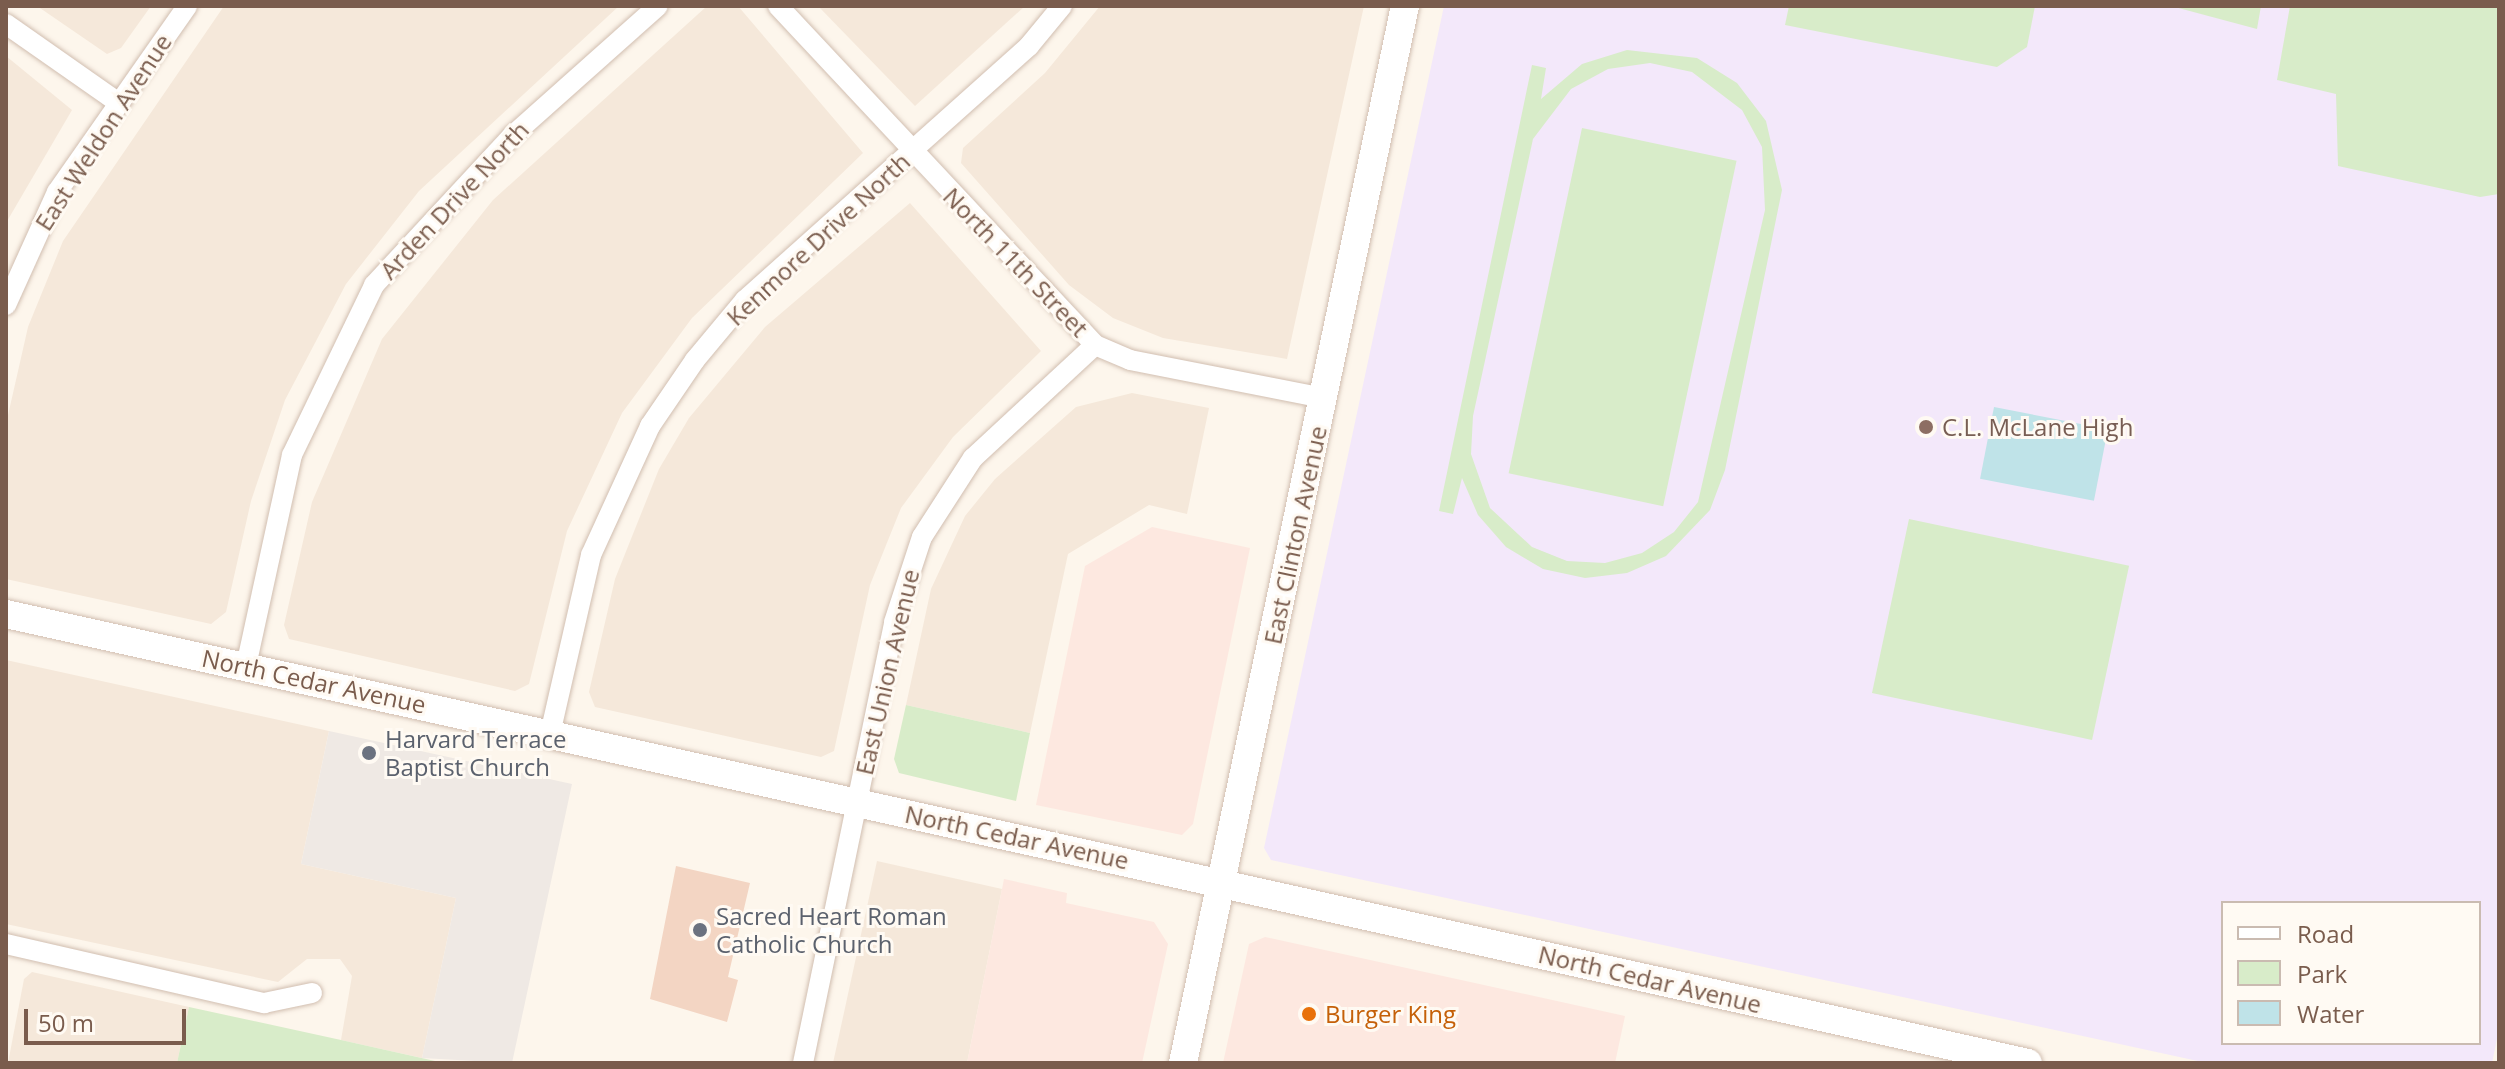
<!DOCTYPE html>
<style>
body{margin:0}
#map{position:relative;width:2505px;height:1069px;overflow:hidden;background:#fdf6ec;font-family:"Open Sans",sans-serif}
div>[style]{position:absolute}
.residential>*{inset:0;background:#f5e8da}
.commercial>*{inset:0;background:#fde8e0}
.industrial>*{inset:0;background:#efe9e4}
.education>*{inset:0;background:#f3e8fa}
.green>*{inset:0;background:#d8ecc9;transform-origin:0 0}
.water>*{inset:0;background:#bfe3e8;transform-origin:0 0}
.building>*{inset:0;background:#f3d5c3}
.roads{filter:drop-shadow(0 0 2px #d1beb0) drop-shadow(0 0 2px #d1beb0)}
.minor>*{height:20px;margin:-10px;padding:0 10px;transform-origin:10px;border-radius:10px;background:#fff}
.secondary>*{height:28px;margin:-14px;padding:0 14px;transform-origin:14px;border-radius:14px;background:#fff}
.dots>*{width:22px;height:22px;translate:-50% -50%;box-sizing:border-box;border:4px solid #fffaf3;border-radius:50%}
span{translate:-50% -50%;white-space:nowrap;text-align:center;line-height:1.15;-webkit-text-stroke:6px #fffaf3;paint-order:stroke}
.street-label{font-size:24px;color:#7a5c4d}
.education-label{font-size:24px;color:#785e54}
.left{translate:0 -50%;text-align:left}
.worship-label{font-size:24px;color:#5b616d}
.food-label{font-size:24px;color:#c56008}
.frame{position:absolute;inset:0;border:8px solid #7a5c4d;pointer-events:none}
.legend{position:absolute;left:2221px;top:901px;width:260px;height:144px;box-sizing:border-box;background:#fffaf3;border:2px solid #cabbb1;margin:0;padding:10px 14px;list-style:none;font-size:24px;color:#7a5c4d}
.legend li{display:flex;align-items:center;gap:16px;height:40px}
.legend b{width:40px;border:2px solid #cabbb1}
.scale{position:absolute;left:24px;top:1009px;width:162px;height:36px;box-sizing:border-box;border:4px solid #7a5c4d;border-top:0;padding-left:10px;font-size:24px;line-height:28px;white-space:nowrap;color:#7a5c4d;-webkit-text-stroke:6px #fffaf3;paint-order:stroke}
</style>
<div id="map">
<div class="residential">
<div style="clip-path:polygon(37px 6px,151px 6px,121px 48px,107px 54px)"></div>
<div style="clip-path:polygon(224px 6px,619px 6px,419px 191px,346px 284px,285px 400px,251px 501px,226px 612px,211px 624px,6px 579px,6px 424px,28px 327px,63px 241px)"></div>
<div style="clip-path:polygon(707px 6px,738px 6px,863px 153px,692px 318px,622px 413px,567px 531px,529px 684px,515px 691px,289px 639px,284px 625px,312px 502px,382px 339px,493px 200px)"></div>
<div style="clip-path:polygon(818px 6px,1025px 6px,915px 106px)"></div>
<div style="clip-path:polygon(1100px 6px,1364px 6px,1287px 359px,1163px 338px,1113px 318px,1069px 285px,961px 163px,963px 148px,1045px 73px)"></div>
<div style="clip-path:polygon(6px 56px,72px 110px,6px 223px)"></div>
<div style="clip-path:polygon(910px 203px,1041px 351px,953px 437px,901px 508px,870px 585px,834px 751px,821px 757px,595px 707px,589px 692px,615px 579px,659px 469px,689px 418px,765px 327px)"></div>
<div style="clip-path:polygon(1132px 393px,1209px 408px,1187px 514px,1149px 505px,1068px 554px,1030px 733px,906px 705px,931px 589px,965px 516px,995px 479px,1076px 407px)"></div>
<div style="clip-path:polygon(6px 660px,329px 731px,301px 864px,456px 898px,422px 1058px,341px 1040px,352px 976px,340px 959px,307px 959px,278px 982px,6px 924px)"></div>
<div style="clip-path:polygon(877px 861px,1002px 889px,967px 1063px,833px 1063px)"></div>
<div style="clip-path:polygon(32px 972px,189px 1007px,177px 1063px,8px 1063px,24px 979px)"></div>
</div>
<div class="commercial">
<div style="clip-path:polygon(1152px 527px,1250px 548px,1193px 824px,1182px 835px,1036px 805px,1085px 566px)"></div>
<div style="clip-path:polygon(1004px 879px,1067px 893px,1066px 903px,1154px 922px,1168px 944px,1142px 1063px,967px 1063px)"></div>
<div style="clip-path:polygon(1265px 937px,1625px 1016px,1615px 1063px,1223px 1063px,1249px 944px)"></div>
</div>
<div class="industrial">
<div style="clip-path:polygon(329px 731px,572px 784px,512px 1063px,422px 1058px,456px 898px,301px 864px)"></div>
</div>
<div class="education">
<div style="clip-path:polygon(evenodd,1444px 6px,2499px 6px,2499px 1029px,2492px 1063px,2207px 1063px,1271px 860px,1264px 848px,1444px 6px,2223px 903px,2479px 903px,2479px 1043px,2223px 1043px,2223px 903px)"></div>
</div>
<div class="green">
<div style="clip-path:polygon(1789px 6px,2035px 6px,2027px 47px,1997px 67px,1785px 25px)"></div>
<div style="clip-path:polygon(2171px 6px,2261px 6px,2257px 29px)"></div>
<div style="clip-path:polygon(2290px 6px,2499px 6px,2499px 194px,2480px 197px,2338px 166px,2336px 94px,2277px 80px)"></div>
<div style="clip-path:polygon(evenodd,1627px 50px,1697px 58px,1737px 83px,1766px 121px,1782px 190px,1725px 470px,1710px 510px,1666px 556px,1627px 573px,1585px 578px,1543px 569px,1506px 547px,1478px 515px,1462px 478px,1453px 514px,1439px 511px,1532px 65px,1546px 68px,1541px 99px,1582px 64px,1627px 50px,1650px 63px,1692px 72px,1742px 110px,1762px 147px,1765px 210px,1698px 502px,1674px 532px,1642px 553px,1605px 563px,1567px 561px,1532px 547px,1490px 508px,1471px 454px,1473px 416px,1533px 139px,1571px 89px,1608px 69px,1650px 63px)"></div>
<div style="left:1582px;top:128px;width:158px;height:353px;rotate:12deg"></div>
<div style="left:1909px;top:519px;width:225px;height:178px;rotate:12deg"></div>
<div style="clip-path:polygon(906px 705px,1030px 733px,1016px 801px,899px 773px,894px 759px)"></div>
<div style="clip-path:polygon(189px 1007px,341px 1040px,444px 1063px,177px 1063px)"></div>
</div>
<div class="water">
<div style="left:1994px;top:407px;width:116px;height:73px;rotate:11deg"></div>
</div>
<div class="building">
<div style="clip-path:polygon(676px 866px,750px 883px,728px 977px,738px 980px,727px 1022px,650px 999px)"></div>
</div>
<div class="roads">
<div class="minor">
<div style="left:778px;top:6px;width:464px;rotate:46.9deg"></div>
<div style="left:1095px;top:345px;width:38px;rotate:23deg"></div>
<div style="left:1130px;top:360px;width:198px;rotate:11.1deg"></div>
<div style="left:6px;top:24px;width:138px;rotate:35deg"></div>
<div style="left:6px;top:305px;width:124px;rotate:-65.7deg"></div>
<div style="left:57px;top:192px;width:227px;rotate:-55deg"></div>
<div style="left:246px;top:666px;width:216px;rotate:-77.7deg"></div>
<div style="left:292px;top:455px;width:189px;rotate:-64.2deg"></div>
<div style="left:374px;top:285px;width:203px;rotate:-47.2deg"></div>
<div style="left:512px;top:136px;width:195px;rotate:-41.7deg"></div>
<div style="left:550px;top:734px;width:184px;rotate:-77.1deg"></div>
<div style="left:591px;top:555px;width:142px;rotate:-65.4deg"></div>
<div style="left:650px;top:426px;width:80px;rotate:-55.7deg"></div>
<div style="left:695px;top:360px;width:78px;rotate:-50.2deg"></div>
<div style="left:745px;top:300px;width:381px;rotate:-41.8deg"></div>
<div style="left:1029px;top:46px;width:52px;rotate:-50.5deg"></div>
<div style="left:6px;top:944px;width:265px;rotate:12.9deg"></div>
<div style="left:264px;top:1003px;width:49px;rotate:-11.8deg"></div>
<div style="left:803px;top:1063px;width:450px;rotate:-78.3deg"></div>
<div style="left:894px;top:622px;width:89px;rotate:-71.8deg"></div>
<div style="left:922px;top:537px;width:94px;rotate:-57.2deg"></div>
<div style="left:973px;top:458px;width:166px;rotate:-42.8deg"></div>
</div>
<div class="secondary">
<div style="left:6px;top:614px;width:2071px;rotate:12.52deg"></div>
<div style="left:1183px;top:1063px;width:1080px;rotate:-78.14deg"></div>
</div>
</div>
<div class="dots">
<div style="left:1926px;top:427px;background:#8d6e63"></div>
<div style="left:369px;top:753px;background:#6b7280"></div>
<div style="left:700px;top:930px;background:#6b7280"></div>
<div style="left:1309px;top:1014px;background:#e8710a"></div>
</div>
<div class="street-label">
<span style="left:103px;top:132px;rotate:-57deg">East Weldon Avenue</span>
<span style="left:454px;top:200px;rotate:-47deg">Arden Drive North</span>
<span style="left:818px;top:239px;rotate:-43deg">Kenmore Drive North</span>
<span style="left:1016px;top:262px;rotate:46deg">North 11th Street</span>
<span style="left:1295px;top:535px;rotate:-78deg">East Clinton Avenue</span>
<span style="left:887px;top:672px;rotate:-77deg">East Union Avenue</span>
<span style="left:314px;top:681px;rotate:12deg">North Cedar Avenue</span>
<span style="left:1017px;top:837px;rotate:12deg">North Cedar Avenue</span>
<span style="left:1650px;top:979px;rotate:13deg">North Cedar Avenue</span>
</div>
<div class="education-label">
<span class="left" style="left:1942px;top:427px">C.L. McLane High</span>
</div>
<div class="worship-label">
<span class="left" style="left:385px;top:753px">Harvard Terrace<br>Baptist Church</span>
<span class="left" style="left:716px;top:930px">Sacred Heart Roman<br>Catholic Church</span>
</div>
<div class="food-label">
<span class="left" style="left:1325px;top:1014px">Burger King</span>
</div>
<div class="frame"></div>
<ul class="legend">
<li><b style="height:10px;background:#fff"></b>Road</li>
<li><b style="height:22px;background:#d8ecc9"></b>Park</li>
<li><b style="height:22px;background:#bfe3e8"></b>Water</li>
</ul>
<div class="scale">50 m</div>
</div>
